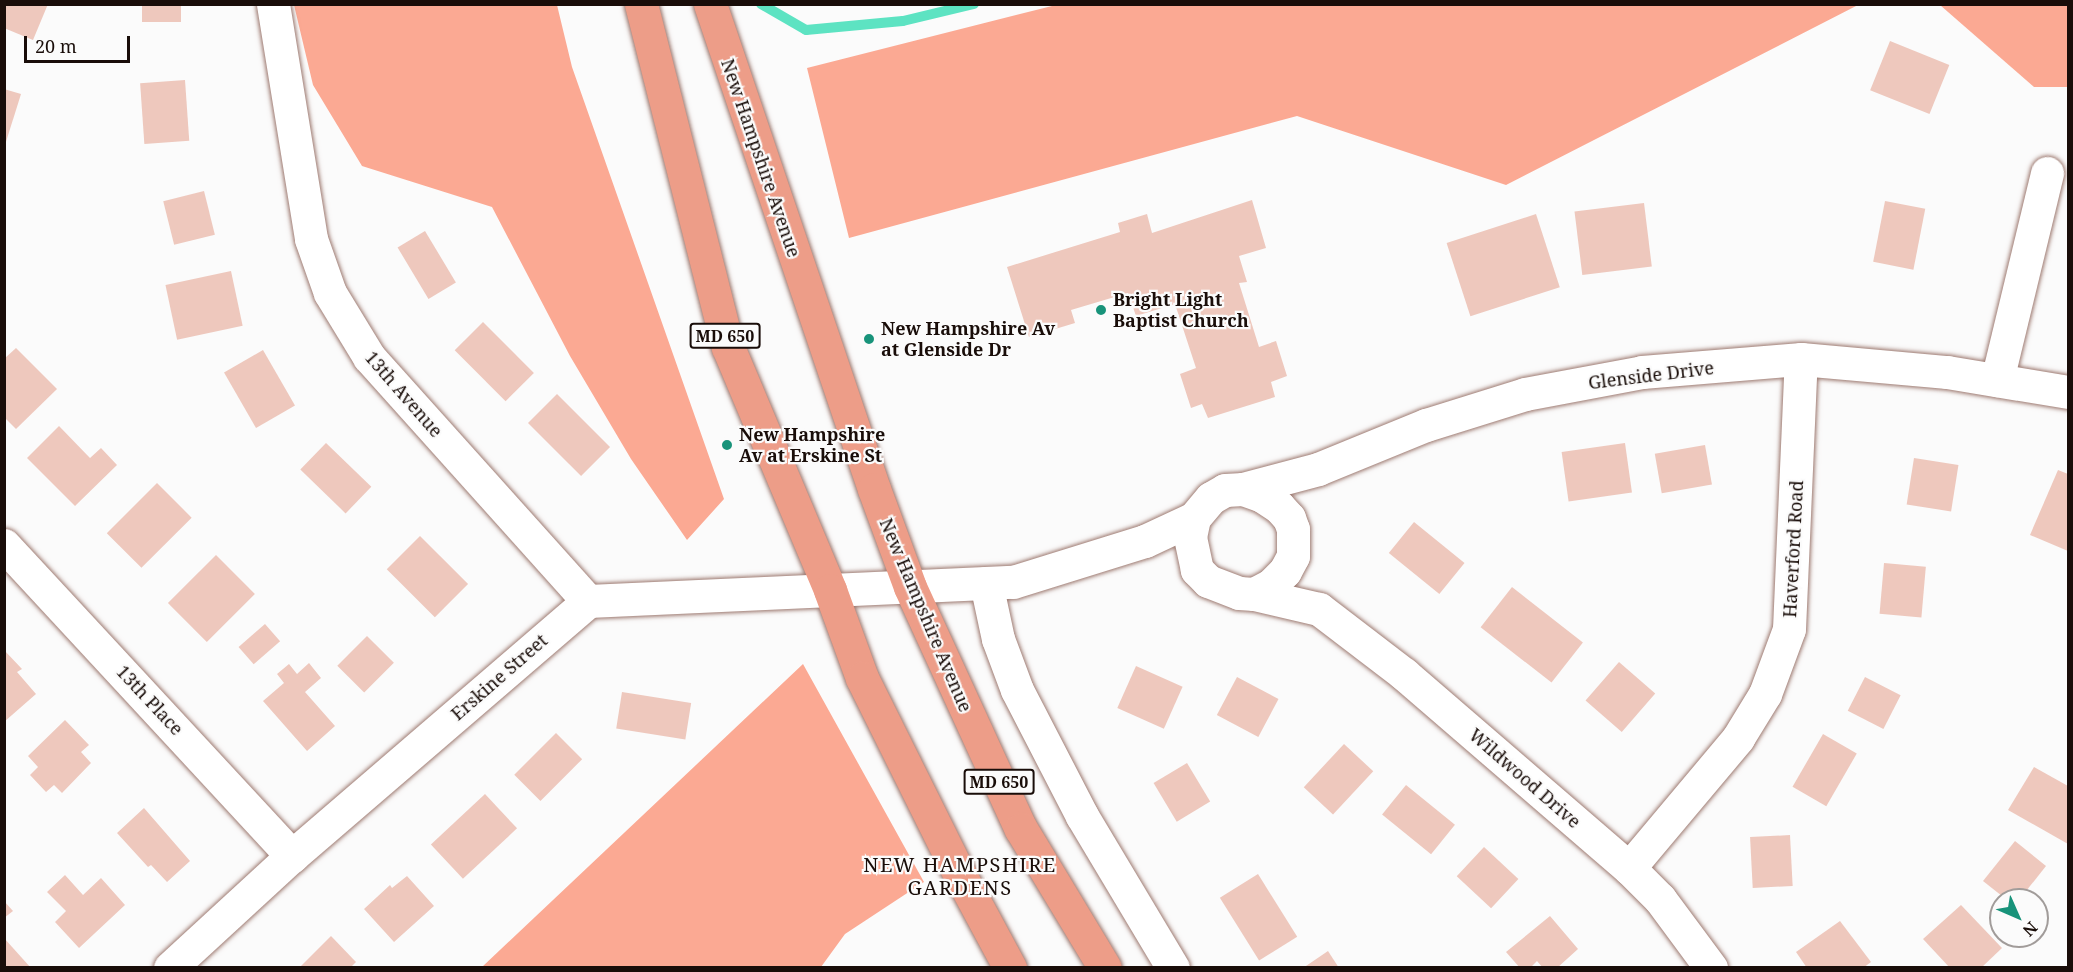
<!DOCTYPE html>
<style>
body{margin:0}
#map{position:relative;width:2073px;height:972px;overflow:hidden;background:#fbfbfb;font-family:"Noto Serif",serif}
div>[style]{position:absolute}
.forest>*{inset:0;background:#fba993}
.stream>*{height:10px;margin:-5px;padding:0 5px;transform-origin:5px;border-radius:5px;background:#5de3c2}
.building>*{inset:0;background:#eec8bd;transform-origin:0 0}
.roads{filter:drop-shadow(0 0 2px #9e7b72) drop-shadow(0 0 2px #9e7b72)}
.minor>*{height:33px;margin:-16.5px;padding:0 16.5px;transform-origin:16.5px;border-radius:16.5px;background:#fff}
.major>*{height:33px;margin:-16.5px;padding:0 16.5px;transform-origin:16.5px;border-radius:16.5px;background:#ed9d88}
.dots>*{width:16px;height:16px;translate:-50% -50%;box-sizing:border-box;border:3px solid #fbfbfb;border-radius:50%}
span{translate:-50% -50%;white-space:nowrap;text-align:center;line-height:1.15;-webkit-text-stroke:4.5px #fbfbfb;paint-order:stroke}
.shield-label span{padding:2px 4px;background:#fbfbfb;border:2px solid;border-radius:4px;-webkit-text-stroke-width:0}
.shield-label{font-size:16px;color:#190d09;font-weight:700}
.street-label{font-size:18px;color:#190d09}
.poi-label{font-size:18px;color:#190d09;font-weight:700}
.left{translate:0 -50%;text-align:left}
.neighbourhood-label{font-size:20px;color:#190d09;letter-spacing:1.5px}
.frame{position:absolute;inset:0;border:6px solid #190d09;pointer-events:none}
.north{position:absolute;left:1989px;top:888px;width:60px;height:60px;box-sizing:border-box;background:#fbfbfb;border:2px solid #a19c9a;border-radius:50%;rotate:135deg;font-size:16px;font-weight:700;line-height:24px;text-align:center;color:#190d09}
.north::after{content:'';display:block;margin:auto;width:21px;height:27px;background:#18937a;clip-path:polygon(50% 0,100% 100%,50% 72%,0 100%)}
.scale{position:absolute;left:24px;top:36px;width:106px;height:27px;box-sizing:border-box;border:3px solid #190d09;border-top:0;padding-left:8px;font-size:18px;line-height:21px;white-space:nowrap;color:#190d09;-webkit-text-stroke:4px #fbfbfb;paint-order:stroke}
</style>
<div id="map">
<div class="forest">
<div style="clip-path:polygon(294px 5px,557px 5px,572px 67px,724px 499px,687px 540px,631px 459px,570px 356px,492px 207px,362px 166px,313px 85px)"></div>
<div style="clip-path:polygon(1056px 5px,1056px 4px,1858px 5px,1506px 185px,1297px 116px,849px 238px,807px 68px)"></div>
<div style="clip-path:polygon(1940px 5px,2068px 5px,2068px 87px,2034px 87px)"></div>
<div style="clip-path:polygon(803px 664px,924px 882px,845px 934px,821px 967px,482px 967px)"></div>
</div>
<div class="stream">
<div style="left:761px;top:4px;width:52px;rotate:30deg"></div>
<div style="left:806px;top:30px;width:97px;rotate:-5.3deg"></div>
<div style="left:903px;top:21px;width:73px;rotate:-13.5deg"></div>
</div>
<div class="building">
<div style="clip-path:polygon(4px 4px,48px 4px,33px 40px,4px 28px)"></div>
<div style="left:142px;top:4px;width:39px;height:18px"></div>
<div style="left:1890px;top:41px;width:64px;height:53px;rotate:22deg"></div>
<div style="left:185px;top:80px;width:61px;height:45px;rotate:86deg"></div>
<div style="clip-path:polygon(4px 89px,21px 94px,5px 145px,4px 145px)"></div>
<div style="left:204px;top:191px;width:45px;height:42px;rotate:76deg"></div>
<div style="clip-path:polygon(1252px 200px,1266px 248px,1239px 256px,1247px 282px,1239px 283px,1259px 347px,1276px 341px,1287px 376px,1271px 382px,1275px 397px,1208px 418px,1202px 404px,1191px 408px,1180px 374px,1196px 368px,1175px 304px,1136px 316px,1128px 293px,1071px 310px,1075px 323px,1029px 337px,1007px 267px,1120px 232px,1118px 223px,1147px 214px,1152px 233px)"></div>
<div style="left:1885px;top:201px;width:41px;height:62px;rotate:11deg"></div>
<div style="left:1644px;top:203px;width:64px;height:70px;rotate:83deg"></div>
<div style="left:1536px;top:214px;width:77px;height:94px;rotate:72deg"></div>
<div style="left:425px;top:231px;width:60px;height:32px;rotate:59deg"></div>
<div style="left:231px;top:271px;width:56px;height:67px;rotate:78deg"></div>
<div style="left:483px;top:322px;width:72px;height:40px;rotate:45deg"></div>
<div style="clip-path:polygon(16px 348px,57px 389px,16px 429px,4px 417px,4px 359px)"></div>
<div style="left:263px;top:350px;width:64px;height:45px;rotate:60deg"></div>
<div style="left:557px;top:394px;width:75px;height:41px;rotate:45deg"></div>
<div style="clip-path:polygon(59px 426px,90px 458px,101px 448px,117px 465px,75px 506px,27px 458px)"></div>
<div style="left:326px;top:443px;width:63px;height:37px;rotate:44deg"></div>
<div style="left:1625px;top:443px;width:50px;height:64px;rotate:82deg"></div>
<div style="left:1705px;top:445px;width:40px;height:51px;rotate:80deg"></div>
<div style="left:1914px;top:458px;width:45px;height:47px;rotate:9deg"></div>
<div style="clip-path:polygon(2058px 470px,2068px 474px,2068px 551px,2030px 535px)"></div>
<div style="left:157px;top:483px;width:49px;height:71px;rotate:45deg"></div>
<div style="left:1414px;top:522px;width:65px;height:40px;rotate:39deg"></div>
<div style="left:420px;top:536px;width:68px;height:47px;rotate:45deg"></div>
<div style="left:216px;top:555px;width:55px;height:68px;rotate:45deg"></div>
<div style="left:1884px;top:563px;width:42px;height:51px;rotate:5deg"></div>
<div style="left:1512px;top:587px;width:90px;height:51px;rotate:38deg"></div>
<div style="left:265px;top:624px;width:23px;height:35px;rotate:49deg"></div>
<div style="left:367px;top:636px;width:38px;height:42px;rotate:45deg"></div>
<div style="clip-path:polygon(4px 650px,22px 669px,17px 672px,36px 694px,4px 722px)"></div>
<div style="left:1619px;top:662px;width:48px;height:51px;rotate:41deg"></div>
<div style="clip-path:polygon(309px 663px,321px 678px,305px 692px,335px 726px,307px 751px,263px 701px,284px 683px,277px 674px,289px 664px,297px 674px)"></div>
<div style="left:1136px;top:666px;width:51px;height:46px;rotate:24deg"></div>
<div style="left:1237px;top:677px;width:47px;height:43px;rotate:28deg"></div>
<div style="left:1865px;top:677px;width:40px;height:38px;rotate:27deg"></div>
<div style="left:622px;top:692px;width:70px;height:37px;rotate:9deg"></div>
<div style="clip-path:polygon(65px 720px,89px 745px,81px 752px,91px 763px,62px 793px,54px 785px,46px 792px,30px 775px,38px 767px,28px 756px)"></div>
<div style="left:556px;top:733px;width:37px;height:59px;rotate:45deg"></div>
<div style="left:1823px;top:734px;width:39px;height:61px;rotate:30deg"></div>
<div style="left:1344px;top:744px;width:40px;height:59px;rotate:43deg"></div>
<div style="left:1187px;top:763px;width:45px;height:39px;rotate:59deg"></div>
<div style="clip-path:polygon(2034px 767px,2068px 786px,2068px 844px,2008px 810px)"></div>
<div style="left:1406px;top:785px;width:63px;height:38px;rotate:39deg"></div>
<div style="left:485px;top:794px;width:47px;height:74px;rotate:47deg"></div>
<div style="clip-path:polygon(144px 808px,190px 861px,167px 882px,151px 865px,148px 867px,117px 833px)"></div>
<div style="left:1790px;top:835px;width:51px;height:40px;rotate:87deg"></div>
<div style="clip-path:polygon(2015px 841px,2046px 866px,2019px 900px,2007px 900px,1983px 881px)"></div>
<div style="left:1484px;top:847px;width:47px;height:40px;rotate:43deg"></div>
<div style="left:1258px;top:874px;width:74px;height:45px;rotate:58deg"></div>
<div style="clip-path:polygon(65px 875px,83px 895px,101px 878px,125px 905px,79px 948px,55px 922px,66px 911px,47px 892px)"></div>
<div style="clip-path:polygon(407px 876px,434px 906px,394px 942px,364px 909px,390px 885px,392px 888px)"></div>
<div style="clip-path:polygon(4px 901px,13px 911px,4px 918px)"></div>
<div style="clip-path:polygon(1961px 905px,2002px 948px,1981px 968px,1950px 968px,1923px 939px)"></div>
<div style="clip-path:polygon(1550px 916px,1578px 949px,1557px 968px,1543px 968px,1537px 961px,1530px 968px,1520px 968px,1506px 952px)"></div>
<div style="clip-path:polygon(1840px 921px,1871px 962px,1863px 968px,1807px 968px,1796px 952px)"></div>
<div style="clip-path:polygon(331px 936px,356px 962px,350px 968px,299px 968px)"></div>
<div style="clip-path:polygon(4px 938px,31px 968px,4px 968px)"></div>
<div style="clip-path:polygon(1328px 951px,1339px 968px,1303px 968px)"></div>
</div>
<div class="roads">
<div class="minor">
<div style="left:273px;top:4px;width:238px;rotate:80.8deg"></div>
<div style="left:311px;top:239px;width:57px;rotate:70.6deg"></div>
<div style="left:330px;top:293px;width:75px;rotate:58.6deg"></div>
<div style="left:369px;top:357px;width:328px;rotate:48.1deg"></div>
<div style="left:1997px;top:380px;width:213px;rotate:-76.4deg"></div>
<div style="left:1243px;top:489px;width:78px;rotate:-14.9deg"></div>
<div style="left:1318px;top:469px;width:117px;rotate:-22.2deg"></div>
<div style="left:1426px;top:425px;width:104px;rotate:-17.4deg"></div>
<div style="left:1525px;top:394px;width:119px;rotate:-10.6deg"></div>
<div style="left:1642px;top:372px;width:160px;rotate:-4.7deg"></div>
<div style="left:1801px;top:359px;width:147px;rotate:5.1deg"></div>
<div style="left:1947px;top:372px;width:123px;rotate:9.4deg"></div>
<div style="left:1243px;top:489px;width:20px;rotate:20deg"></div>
<div style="left:1262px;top:496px;width:20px;rotate:33deg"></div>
<div style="left:1279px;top:507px;width:15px;rotate:48deg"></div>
<div style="left:1289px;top:518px;width:12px;rotate:70deg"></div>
<div style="left:1293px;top:529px;width:27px;rotate:90deg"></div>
<div style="left:1293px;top:556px;width:17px;rotate:118deg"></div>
<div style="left:1285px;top:571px;width:20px;rotate:135deg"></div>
<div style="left:1271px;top:585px;width:19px;rotate:152deg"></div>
<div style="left:1254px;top:594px;width:15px;rotate:-176deg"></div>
<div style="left:1239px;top:593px;width:33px;rotate:-159deg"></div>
<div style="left:1208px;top:581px;width:16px;rotate:-135deg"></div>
<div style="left:1197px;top:570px;width:34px;rotate:-102deg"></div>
<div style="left:1190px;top:537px;width:19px;rotate:-78deg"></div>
<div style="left:1194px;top:518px;width:26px;rotate:-50deg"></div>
<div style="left:1211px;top:498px;width:16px;rotate:-30deg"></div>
<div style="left:1225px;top:490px;width:18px;rotate:-3deg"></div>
<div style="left:4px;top:545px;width:424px;rotate:47.2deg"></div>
<div style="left:986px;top:583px;width:57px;rotate:77.9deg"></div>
<div style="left:998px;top:639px;width:54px;rotate:69.6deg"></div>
<div style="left:1017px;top:690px;width:142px;rotate:62.7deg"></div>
<div style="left:1082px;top:816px;width:177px;rotate:59.1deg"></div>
<div style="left:1254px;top:594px;width:67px;rotate:13deg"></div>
<div style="left:1319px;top:609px;width:107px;rotate:37.4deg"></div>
<div style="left:1404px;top:674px;width:297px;rotate:40.8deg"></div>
<div style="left:1629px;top:868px;width:44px;rotate:45deg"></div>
<div style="left:1660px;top:899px;width:86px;rotate:53.5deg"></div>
<div style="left:1629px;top:868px;width:170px;rotate:-50deg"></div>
<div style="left:1738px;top:738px;width:52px;rotate:-58.5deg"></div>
<div style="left:1765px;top:694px;width:69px;rotate:-69.7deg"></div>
<div style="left:1789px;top:629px;width:270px;rotate:-87.5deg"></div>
<div style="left:170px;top:968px;width:166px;rotate:-42.6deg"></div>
<div style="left:292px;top:856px;width:391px;rotate:-40.7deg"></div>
<div style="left:588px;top:601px;width:425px;rotate:-2.6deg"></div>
<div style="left:1013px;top:582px;width:138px;rotate:-17.3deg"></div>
<div style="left:1145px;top:541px;width:54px;rotate:-25.1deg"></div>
</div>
<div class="major">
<div style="left:641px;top:4px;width:354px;rotate:75.8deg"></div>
<div style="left:728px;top:347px;width:264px;rotate:67.2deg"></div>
<div style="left:830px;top:590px;width:94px;rotate:70deg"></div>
<div style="left:862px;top:678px;width:220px;rotate:63.6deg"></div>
<div style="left:960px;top:875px;width:106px;rotate:61.7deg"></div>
<div style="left:710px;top:4px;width:512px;rotate:71.32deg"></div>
<div style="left:874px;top:489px;width:104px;rotate:69.8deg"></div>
<div style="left:910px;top:587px;width:266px;rotate:65.4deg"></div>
<div style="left:1021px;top:829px;width:162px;rotate:58.9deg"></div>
</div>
</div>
<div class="dots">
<div style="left:1101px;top:310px;background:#18937a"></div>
<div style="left:869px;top:339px;background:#18937a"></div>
<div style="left:727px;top:445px;background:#18937a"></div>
</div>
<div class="shield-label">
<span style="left:725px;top:336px">MD 650</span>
<span style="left:999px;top:782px">MD 650</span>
</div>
<div class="street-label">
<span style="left:761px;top:158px;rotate:71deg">New Hampshire Avenue</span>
<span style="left:1651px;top:375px;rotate:-7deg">Glenside Drive</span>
<span style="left:404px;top:394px;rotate:49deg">13th Avenue</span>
<span style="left:1793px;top:549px;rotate:-87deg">Haverford Road</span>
<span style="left:926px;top:615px;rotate:67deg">New Hampshire Avenue</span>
<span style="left:499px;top:677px;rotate:-41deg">Erskine Street</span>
<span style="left:150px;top:700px;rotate:47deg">13th Place</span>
<span style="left:1525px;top:778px;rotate:41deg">Wildwood Drive</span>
</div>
<div class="poi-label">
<span class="left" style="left:1113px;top:310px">Bright Light<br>Baptist Church</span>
<span class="left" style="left:881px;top:339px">New Hampshire Av<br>at Glenside Dr</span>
<span class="left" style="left:739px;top:445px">New Hampshire<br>Av at Erskine St</span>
</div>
<div class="neighbourhood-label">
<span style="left:960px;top:876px">NEW HAMPSHIRE<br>GARDENS</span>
</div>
<div class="frame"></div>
<div class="north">N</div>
<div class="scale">20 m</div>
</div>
